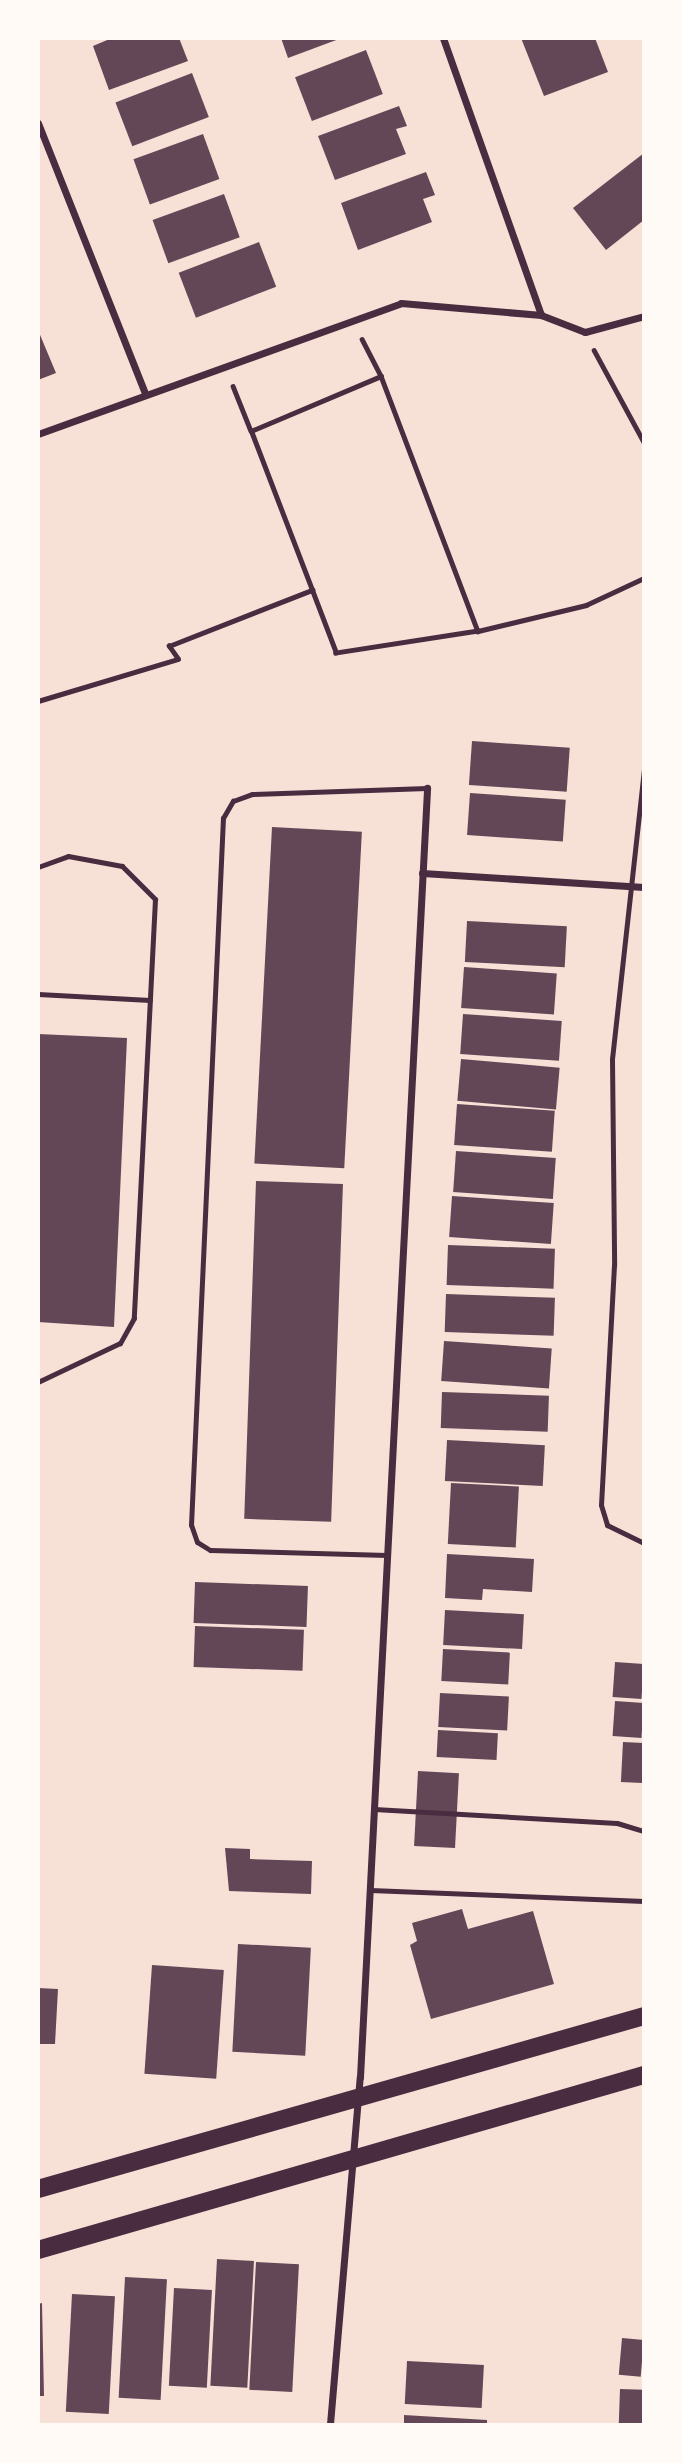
<!DOCTYPE html>
<style>
body{margin:0}
#map{position:relative;width:682px;height:2463px;overflow:hidden;background:#f7e1d7;font-family:"Noto Sans",sans-serif}
div>[style]{position:absolute}
.building>*{inset:0;background:#644757;transform-origin:0 0}
.path>*{height:4.5px;margin:-2.25px;padding:0 2.25px;transform-origin:2.25px;border-radius:2.25px;background:#4a2c40}
.service>*{height:5px;margin:-2.5px;padding:0 2.5px;transform-origin:2.5px;border-radius:2.5px;background:#4a2c40}
.minor>*{height:7px;margin:-3.5px;padding:0 3.5px;transform-origin:3.5px;border-radius:3.5px;background:#4a2c40}
.primary>*{height:18px;margin:-9px;padding:0 9px;transform-origin:9px;border-radius:9px;background:#4a2c40}
span{translate:-50% -50%;white-space:nowrap;text-align:center;line-height:1.15;-webkit-text-stroke:7px #fffaf5;paint-order:stroke}
.frame{position:absolute;inset:0;border:40px solid #fffaf5;pointer-events:none}
</style>
<div id="map">
<div class="building">
<div style="clip-path:polygon(112px 38px,179px 38px,188px 61px,109px 90px,93px 46px)"></div>
<div style="clip-path:polygon(281px 38px,339px 38px,339px 39px,288px 58px)"></div>
<div style="clip-path:polygon(521px 38px,595px 38px,608px 72px,544px 96px)"></div>
<div style="left:366px;top:50px;width:47px;height:76px;rotate:69deg"></div>
<div style="left:192px;top:73px;width:47px;height:82px;rotate:69deg"></div>
<div style="clip-path:polygon(399px 106px,407px 126px,396px 129px,406px 154px,335px 180px,318px 136px)"></div>
<div style="left:203px;top:134px;width:48px;height:74px;rotate:70deg"></div>
<div style="clip-path:polygon(644px 153px,644px 220px,606px 250px,573px 208px)"></div>
<div style="clip-path:polygon(426px 172px,435px 195px,423px 199px,432px 222px,358px 250px,341px 203px)"></div>
<div style="left:224px;top:194px;width:46px;height:76px;rotate:70deg"></div>
<div style="left:259px;top:242px;width:48px;height:86px;rotate:69deg"></div>
<div style="clip-path:polygon(38px 330px,56px 373px,38px 380px)"></div>
<div style="left:472px;top:741px;width:98px;height:44px;rotate:4deg"></div>
<div style="left:470px;top:793px;width:96px;height:42px;rotate:4deg"></div>
<div style="left:272px;top:827px;width:90px;height:337px;rotate:3deg"></div>
<div style="left:467px;top:921px;width:100px;height:41px;rotate:3deg"></div>
<div style="left:464px;top:967px;width:93px;height:41px;rotate:4deg"></div>
<div style="left:463px;top:1014px;width:99px;height:40px;rotate:4deg"></div>
<div style="clip-path:polygon(38px 1034px,127px 1038px,114px 1327px,38px 1322px)"></div>
<div style="left:461px;top:1059px;width:99px;height:42px;rotate:5deg"></div>
<div style="left:457px;top:1104px;width:98px;height:41px;rotate:4deg"></div>
<div style="left:456px;top:1151px;width:100px;height:41px;rotate:4deg"></div>
<div style="left:256px;top:1181px;width:87px;height:338px;rotate:2deg"></div>
<div style="left:452px;top:1196px;width:102px;height:41px;rotate:4deg"></div>
<div style="left:448px;top:1245px;width:107px;height:40px;rotate:2deg"></div>
<div style="left:446px;top:1294px;width:109px;height:38px;rotate:2deg"></div>
<div style="left:444px;top:1341px;width:108px;height:40px;rotate:4deg"></div>
<div style="left:442px;top:1392px;width:107px;height:36px;rotate:2deg"></div>
<div style="left:447px;top:1440px;width:98px;height:41px;rotate:3deg"></div>
<div style="left:451px;top:1483px;width:68px;height:61px;rotate:3deg"></div>
<div style="clip-path:polygon(447px 1554px,534px 1559px,532px 1592px,483px 1589px,482px 1600px,445px 1598px)"></div>
<div style="left:195px;top:1582px;width:113px;height:41px;rotate:2deg"></div>
<div style="left:445px;top:1610px;width:79px;height:35px;rotate:3deg"></div>
<div style="left:195px;top:1626px;width:109px;height:41px;rotate:2deg"></div>
<div style="left:443px;top:1649px;width:67px;height:32px;rotate:3deg"></div>
<div style="left:615px;top:1662px;width:29px;height:35px;rotate:4deg"></div>
<div style="left:440px;top:1693px;width:69px;height:34px;rotate:3deg"></div>
<div style="left:615px;top:1701px;width:29px;height:35px;rotate:4deg"></div>
<div style="left:438px;top:1730px;width:60px;height:27px;rotate:3deg"></div>
<div style="left:623px;top:1742px;width:21px;height:40px;rotate:3deg"></div>
<div style="left:418px;top:1771px;width:41px;height:75px;rotate:3deg"></div>
<div style="clip-path:polygon(225px 1848px,250px 1849px,250px 1859px,312px 1861px,311px 1894px,229px 1891px)"></div>
<div style="clip-path:polygon(462px 1909px,468px 1929px,533px 1911px,554px 1984px,431px 2019px,410px 1945px,417px 1941px,412px 1923px)"></div>
<div style="left:238px;top:1944px;width:73px;height:108px;rotate:3deg"></div>
<div style="left:152px;top:1965px;width:72px;height:109px;rotate:4deg"></div>
<div style="clip-path:polygon(38px 1988px,58px 1989px,55px 2044px,38px 2044px)"></div>
<div style="left:217px;top:2259px;width:37px;height:127px;rotate:3deg"></div>
<div style="left:256px;top:2262px;width:43px;height:128px;rotate:3deg"></div>
<div style="left:125px;top:2277px;width:42px;height:121px;rotate:3deg"></div>
<div style="left:174px;top:2288px;width:38px;height:98px;rotate:3deg"></div>
<div style="left:72px;top:2294px;width:43px;height:118px;rotate:3deg"></div>
<div style="clip-path:polygon(42px 2303px,44px 2396px,38px 2396px,38px 2304px)"></div>
<div style="left:622px;top:2338px;width:22px;height:37px;rotate:5deg"></div>
<div style="left:407px;top:2361px;width:77px;height:43px;rotate:3deg"></div>
<div style="left:620px;top:2389px;width:24px;height:35px;rotate:2deg"></div>
<div style="clip-path:polygon(404px 2415px,487px 2420px,487px 2424px,404px 2424px)"></div>
</div>
<div class="path">
<div style="left:362px;top:339px;width:42px;rotate:62.8deg"></div>
<div style="left:594px;top:350px;width:105px;rotate:61.5deg"></div>
<div style="left:233px;top:386px;width:48px;rotate:68.2deg"></div>
<div style="left:478px;top:631px;width:111px;rotate:-13.5deg"></div>
<div style="left:586px;top:605px;width:64px;rotate:-25deg"></div>
<div style="left:38px;top:701px;width:146px;rotate:-16.7deg"></div>
<div style="left:178px;top:659px;width:16px;rotate:-125deg"></div>
<div style="left:169px;top:646px;width:154px;rotate:-21.4deg"></div>
<div style="left:312px;top:590px;width:170px;rotate:-111deg"></div>
<div style="left:251px;top:431px;width:141px;rotate:-22.9deg"></div>
<div style="left:381px;top:376px;width:273px;rotate:69.2deg"></div>
<div style="left:478px;top:631px;width:144px;rotate:171.2deg"></div>
<div style="left:336px;top:653px;width:67px;rotate:-110.9deg"></div>
</div>
<div class="service">
<div style="left:644px;top:769px;width:292px;rotate:96.3deg"></div>
<div style="left:612px;top:1059px;width:206px;rotate:89.4deg"></div>
<div style="left:614px;top:1265px;width:240px;rotate:93.1deg"></div>
<div style="left:601px;top:1505px;width:21px;rotate:73deg"></div>
<div style="left:607px;top:1525px;width:41px;rotate:25.9deg"></div>
<div style="left:38px;top:867px;width:32px;rotate:-20deg"></div>
<div style="left:68px;top:856px;width:55px;rotate:10.5deg"></div>
<div style="left:122px;top:866px;width:47px;rotate:45deg"></div>
<div style="left:155px;top:899px;width:420px;rotate:92.9deg"></div>
<div style="left:134px;top:1318px;width:29px;rotate:119deg"></div>
<div style="left:120px;top:1343px;width:91px;rotate:154.6deg"></div>
<div style="left:38px;top:994px;width:112px;rotate:3.1deg"></div>
<div style="left:387px;top:1555px;width:177px;rotate:-178.4deg"></div>
<div style="left:210px;top:1550px;width:15px;rotate:-148deg"></div>
<div style="left:197px;top:1542px;width:18px;rotate:-109deg"></div>
<div style="left:191px;top:1525px;width:708px;rotate:-87.41deg"></div>
<div style="left:223px;top:818px;width:20px;rotate:-60deg"></div>
<div style="left:233px;top:801px;width:20px;rotate:-20deg"></div>
<div style="left:252px;top:794px;width:175px;rotate:-2deg"></div>
<div style="left:374px;top:1809px;width:243px;rotate:3.3deg"></div>
<div style="left:617px;top:1823px;width:28px;rotate:17deg"></div>
<div style="left:370px;top:1890px;width:274px;rotate:2.3deg"></div>
</div>
<div class="minor">
<div style="left:443px;top:38px;width:294px;rotate:70.5deg"></div>
<div style="left:38px;top:123px;width:290px;rotate:68.4deg"></div>
<div style="left:38px;top:434px;width:386px;rotate:-19.8deg"></div>
<div style="left:401px;top:303px;width:141px;rotate:4.9deg"></div>
<div style="left:541px;top:315px;width:47px;rotate:21.1deg"></div>
<div style="left:585px;top:332px;width:61px;rotate:-15.2deg"></div>
<div style="left:422px;top:873px;width:222px;rotate:3.6deg"></div>
<div style="left:330px;top:2424px;width:348px;rotate:-85.1deg"></div>
<div style="left:360px;top:2077px;width:1291px;rotate:-87.02deg"></div>
</div>
<div class="primary">
<div style="left:38px;top:2189px;width:630px;rotate:-15.93deg"></div>
<div style="left:38px;top:2250px;width:631px;rotate:-16.11deg"></div>
</div>
<div class="frame"></div>
</div>
